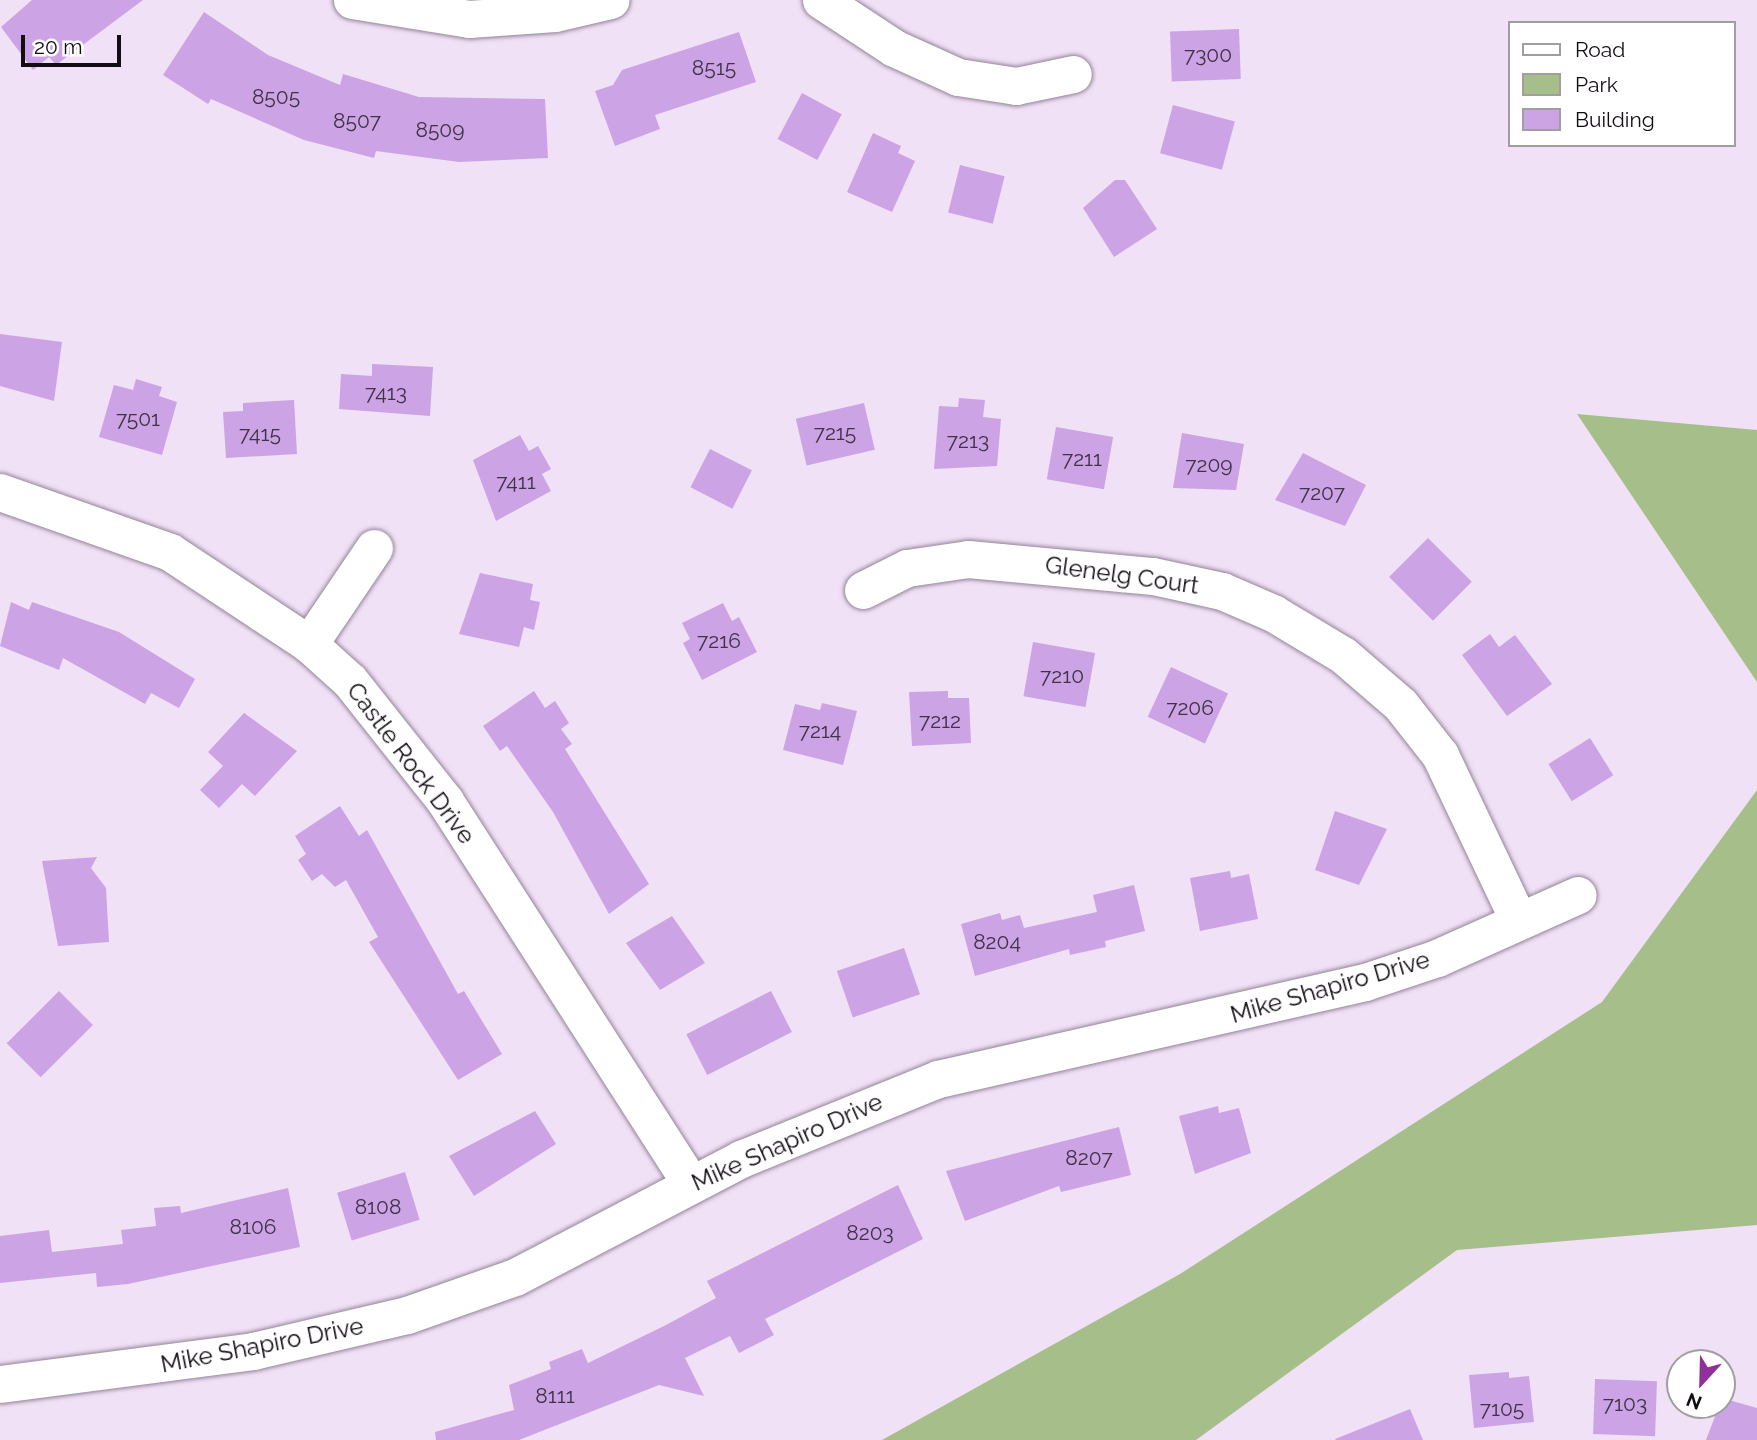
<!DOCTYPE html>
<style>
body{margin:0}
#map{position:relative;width:1757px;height:1440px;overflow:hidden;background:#f1e1f6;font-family:Raleway,sans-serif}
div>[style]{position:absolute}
.green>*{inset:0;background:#a6bf8a}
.building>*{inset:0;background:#cca3e4;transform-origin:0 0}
.roads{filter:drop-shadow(0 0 2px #938498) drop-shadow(0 0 2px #938498)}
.street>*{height:37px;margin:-18.5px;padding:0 18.5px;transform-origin:18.5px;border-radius:18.5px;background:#fff}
span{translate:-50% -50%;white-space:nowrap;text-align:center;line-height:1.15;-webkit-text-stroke:7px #fff;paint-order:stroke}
.number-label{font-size:21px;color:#403247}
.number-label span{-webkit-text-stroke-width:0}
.street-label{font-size:24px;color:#120c13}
.legend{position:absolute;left:1508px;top:21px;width:228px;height:126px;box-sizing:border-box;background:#fff;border:2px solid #a09ea1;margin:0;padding:9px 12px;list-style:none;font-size:21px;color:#120c13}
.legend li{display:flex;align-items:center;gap:14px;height:35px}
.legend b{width:35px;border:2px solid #a09ea1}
.north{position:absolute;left:1666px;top:1349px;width:70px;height:70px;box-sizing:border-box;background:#fff;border:2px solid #a09ea1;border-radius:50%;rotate:202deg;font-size:19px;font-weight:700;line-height:28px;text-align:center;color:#120c13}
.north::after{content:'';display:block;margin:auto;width:24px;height:32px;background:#90319a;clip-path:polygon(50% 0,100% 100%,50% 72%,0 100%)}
.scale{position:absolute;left:21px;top:35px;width:100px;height:32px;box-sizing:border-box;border:4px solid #120c13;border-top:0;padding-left:9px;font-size:21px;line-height:24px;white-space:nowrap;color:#120c13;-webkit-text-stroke:5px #fff;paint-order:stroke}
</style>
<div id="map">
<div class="green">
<div style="clip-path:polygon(1577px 414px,1757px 430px,1757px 682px)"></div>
<div style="clip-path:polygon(1757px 790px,1757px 1225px,1457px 1250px,1196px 1440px,882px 1440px,1180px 1274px,1602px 1002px)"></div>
</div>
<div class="building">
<div style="clip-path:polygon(32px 0,143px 0,56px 65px,49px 57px,33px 70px,1px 27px)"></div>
<div style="clip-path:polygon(204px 12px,268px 55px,340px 85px,343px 74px,419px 97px,545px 99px,548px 158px,459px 162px,376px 151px,374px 158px,304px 140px,211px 99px,208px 104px,163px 75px)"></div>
<div style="left:1239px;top:29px;width:50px;height:69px;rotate:88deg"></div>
<div style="clip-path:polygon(739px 32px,756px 82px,655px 115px,660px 129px,615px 146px,595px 91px,613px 85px,622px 70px)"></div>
<div style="left:802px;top:93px;width:45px;height:52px;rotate:28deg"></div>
<div style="left:1173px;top:105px;width:64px;height:50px;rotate:15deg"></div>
<div style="clip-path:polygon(873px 133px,901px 146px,898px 153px,915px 161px,892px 212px,847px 192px)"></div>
<div style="left:960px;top:165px;width:46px;height:49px;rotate:14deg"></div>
<div style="clip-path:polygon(1115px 180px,1125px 180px,1157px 229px,1114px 257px,1083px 208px)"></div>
<div style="clip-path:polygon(0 334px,62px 342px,54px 401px,0 386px)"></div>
<div style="clip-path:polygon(372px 364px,433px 367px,430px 416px,339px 409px,341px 374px,372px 376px)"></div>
<div style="clip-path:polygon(136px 379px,162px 387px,159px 396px,177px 402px,162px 455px,99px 437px,114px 385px,133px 390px)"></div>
<div style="clip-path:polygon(959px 398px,985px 400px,983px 417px,1001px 419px,997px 466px,934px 469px,939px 406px,958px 407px)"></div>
<div style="clip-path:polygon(294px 400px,297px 454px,226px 458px,223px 412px,243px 411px,243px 403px)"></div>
<div style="left:864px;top:403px;width:48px;height:70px;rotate:77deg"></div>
<div style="left:1056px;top:427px;width:58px;height:53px;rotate:10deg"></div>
<div style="clip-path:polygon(1182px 433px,1244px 444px,1236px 490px,1173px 488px)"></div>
<div style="clip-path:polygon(520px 435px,529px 451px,538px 446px,551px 469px,542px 474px,551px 491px,496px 521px,473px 460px)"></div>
<div style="left:710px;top:449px;width:47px;height:43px;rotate:27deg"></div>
<div style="clip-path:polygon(1303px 453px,1366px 485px,1345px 526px,1275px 500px)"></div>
<div style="left:1428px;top:538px;width:62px;height:55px;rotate:45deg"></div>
<div style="clip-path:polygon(480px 573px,533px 584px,530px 600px,540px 602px,534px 630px,524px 627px,519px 647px,459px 634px)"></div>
<div style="clip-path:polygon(11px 602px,29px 610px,32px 602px,119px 632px,195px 679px,179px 708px,151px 693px,145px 704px,63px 658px,59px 670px,0 646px)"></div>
<div style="clip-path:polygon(723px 603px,732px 621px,739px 617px,757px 652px,702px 680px,683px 643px,690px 639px,682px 623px)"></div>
<div style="clip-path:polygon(1490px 634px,1499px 647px,1515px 635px,1552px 684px,1507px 716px,1462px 655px)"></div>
<div style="left:1033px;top:642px;width:63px;height:55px;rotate:10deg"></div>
<div style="left:1171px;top:667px;width:63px;height:55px;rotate:25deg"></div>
<div style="clip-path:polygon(534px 691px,545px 708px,555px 701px,569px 723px,561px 729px,572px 744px,565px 749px,649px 884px,609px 914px,553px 812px,507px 746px,500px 751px,483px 726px)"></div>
<div style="clip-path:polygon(948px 691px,948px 698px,969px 698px,971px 743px,912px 746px,909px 692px)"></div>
<div style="clip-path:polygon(822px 703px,857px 711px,843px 765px,783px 750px,795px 704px,820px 710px)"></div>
<div style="clip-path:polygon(244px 713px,297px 751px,255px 796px,242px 784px,219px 808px,200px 790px,223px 766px,208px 752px)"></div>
<div style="left:1590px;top:738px;width:44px;height:49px;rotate:58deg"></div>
<div style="clip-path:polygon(340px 806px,359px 836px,367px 830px,458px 994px,464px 991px,502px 1054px,458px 1080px,369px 942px,378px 937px,346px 880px,335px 887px,322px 874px,312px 881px,298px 860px,306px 854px,295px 836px)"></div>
<div style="clip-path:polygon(1335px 811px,1387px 829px,1359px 885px,1315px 870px)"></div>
<div style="clip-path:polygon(97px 857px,91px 868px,106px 888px,109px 942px,58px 946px,42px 861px)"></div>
<div style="clip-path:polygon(1230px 871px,1231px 878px,1249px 874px,1258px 919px,1200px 931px,1190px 878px)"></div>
<div style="clip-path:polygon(1134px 885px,1145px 931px,1105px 941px,1106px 947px,1070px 955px,1069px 949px,975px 976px,961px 924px,1000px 913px,1002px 920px,1020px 915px,1024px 928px,1097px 912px,1093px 895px)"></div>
<div style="clip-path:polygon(672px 916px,705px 963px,660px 990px,626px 943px)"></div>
<div style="left:904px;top:948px;width:49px;height:71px;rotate:71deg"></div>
<div style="left:59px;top:991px;width:48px;height:74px;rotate:45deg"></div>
<div style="left:771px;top:991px;width:46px;height:95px;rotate:63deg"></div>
<div style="clip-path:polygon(1218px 1106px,1219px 1113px,1239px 1108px,1251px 1153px,1195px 1174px,1179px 1116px)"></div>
<div style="clip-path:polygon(535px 1111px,556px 1144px,474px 1196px,449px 1156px)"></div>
<div style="clip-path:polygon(1119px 1127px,1131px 1175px,1061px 1192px,1059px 1186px,965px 1221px,946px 1171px)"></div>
<div style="left:405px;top:1172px;width:50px;height:71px;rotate:73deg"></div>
<div style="clip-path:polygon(898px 1185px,923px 1239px,765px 1319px,774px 1335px,739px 1353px,730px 1336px,685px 1358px,704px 1396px,659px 1385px,519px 1440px,436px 1440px,435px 1432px,514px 1410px,509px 1385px,551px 1369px,549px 1362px,582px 1349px,588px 1363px,666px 1325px,716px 1298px,707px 1281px)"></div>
<div style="clip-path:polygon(288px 1188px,300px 1247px,128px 1284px,97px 1287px,96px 1273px,0 1283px,0 1236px,49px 1230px,52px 1252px,123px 1244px,121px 1230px,156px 1226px,154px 1208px,180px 1206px,181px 1213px)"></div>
<div style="clip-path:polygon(1509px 1372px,1509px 1378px,1529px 1376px,1534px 1422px,1474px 1428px,1469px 1375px)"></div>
<div style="left:1595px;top:1379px;width:62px;height:55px;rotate:2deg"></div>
<div style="clip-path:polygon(1722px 1398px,1757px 1408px,1757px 1440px,1706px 1440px)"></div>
<div style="clip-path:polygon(1410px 1409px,1423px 1440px,1336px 1440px,1335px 1439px)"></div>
</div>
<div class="roads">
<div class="street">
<div style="left:352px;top:0;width:119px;rotate:9.2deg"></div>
<div style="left:469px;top:19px;width:86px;rotate:-4deg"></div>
<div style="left:555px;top:13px;width:57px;rotate:-13.1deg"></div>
<div style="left:821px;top:0;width:87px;rotate:33.3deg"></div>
<div style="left:894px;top:48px;width:70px;rotate:24.4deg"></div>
<div style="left:958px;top:77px;width:59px;rotate:8.8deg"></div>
<div style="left:1016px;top:86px;width:58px;rotate:-11.9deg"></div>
<div style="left:0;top:492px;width:180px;rotate:19.4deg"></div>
<div style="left:170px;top:552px;width:167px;rotate:33.5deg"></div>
<div style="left:309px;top:644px;width:55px;rotate:42.1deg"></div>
<div style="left:350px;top:681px;width:153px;rotate:51.6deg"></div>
<div style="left:445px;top:801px;width:454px;rotate:57.3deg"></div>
<div style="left:863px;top:590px;width:49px;rotate:-26.6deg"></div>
<div style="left:907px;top:568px;width:62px;rotate:-8.4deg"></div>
<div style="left:968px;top:559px;width:186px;rotate:5.3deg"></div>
<div style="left:1153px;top:576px;width:71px;rotate:12.3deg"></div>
<div style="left:1222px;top:591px;width:56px;rotate:23.3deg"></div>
<div style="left:1273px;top:613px;width:82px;rotate:31deg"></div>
<div style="left:1343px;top:655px;width:75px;rotate:40.7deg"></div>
<div style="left:1400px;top:704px;width:65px;rotate:51.9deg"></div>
<div style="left:1440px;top:755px;width:182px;rotate:64.6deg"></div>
<div style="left:309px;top:644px;width:116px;rotate:-55.9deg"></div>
<div style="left:0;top:1384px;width:255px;rotate:-7.4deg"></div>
<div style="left:253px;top:1351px;width:158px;rotate:-13.2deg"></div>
<div style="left:407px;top:1315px;width:114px;rotate:-19.4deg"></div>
<div style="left:515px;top:1277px;width:255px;rotate:-27.6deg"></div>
<div style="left:741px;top:1159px;width:213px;rotate:-22.1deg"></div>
<div style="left:938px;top:1079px;width:438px;rotate:-12.8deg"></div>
<div style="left:1365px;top:982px;width:76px;rotate:-18.4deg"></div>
<div style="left:1437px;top:958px;width:154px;rotate:-24.1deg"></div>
</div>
</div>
<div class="number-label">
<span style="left:1208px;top:55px">7300</span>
<span style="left:714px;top:68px">8515</span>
<span style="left:276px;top:97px">8505</span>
<span style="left:357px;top:121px">8507</span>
<span style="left:440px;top:130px">8509</span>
<span style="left:386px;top:393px">7413</span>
<span style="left:138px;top:419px">7501</span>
<span style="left:835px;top:433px">7215</span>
<span style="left:260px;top:434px">7415</span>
<span style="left:968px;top:441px">7213</span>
<span style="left:1082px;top:459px">7211</span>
<span style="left:1209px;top:465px">7209</span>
<span style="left:516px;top:482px">7411</span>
<span style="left:1322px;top:493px">7207</span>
<span style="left:719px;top:641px">7216</span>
<span style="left:1062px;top:676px">7210</span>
<span style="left:1190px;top:708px">7206</span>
<span style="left:940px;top:721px">7212</span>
<span style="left:820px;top:731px">7214</span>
<span style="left:997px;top:942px">8204</span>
<span style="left:1089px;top:1158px">8207</span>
<span style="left:378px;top:1207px">8108</span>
<span style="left:253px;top:1227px">8106</span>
<span style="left:870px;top:1233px">8203</span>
<span style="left:555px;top:1396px">8111</span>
<span style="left:1625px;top:1404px">7103</span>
<span style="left:1502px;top:1409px">7105</span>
</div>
<div class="street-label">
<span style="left:1122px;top:575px;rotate:8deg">Glenelg Court</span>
<span style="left:411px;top:763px;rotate:53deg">Castle Rock Drive</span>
<span style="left:1330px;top:987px;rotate:-16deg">Mike Shapiro Drive</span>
<span style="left:787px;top:1142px;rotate:-24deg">Mike Shapiro Drive</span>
<span style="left:262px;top:1345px;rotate:-11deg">Mike Shapiro Drive</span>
</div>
<ul class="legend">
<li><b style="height:9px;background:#fff"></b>Road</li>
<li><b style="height:19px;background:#a6bf8a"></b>Park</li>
<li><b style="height:19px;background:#cca3e4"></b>Building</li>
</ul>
<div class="north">N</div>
<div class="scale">20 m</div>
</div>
